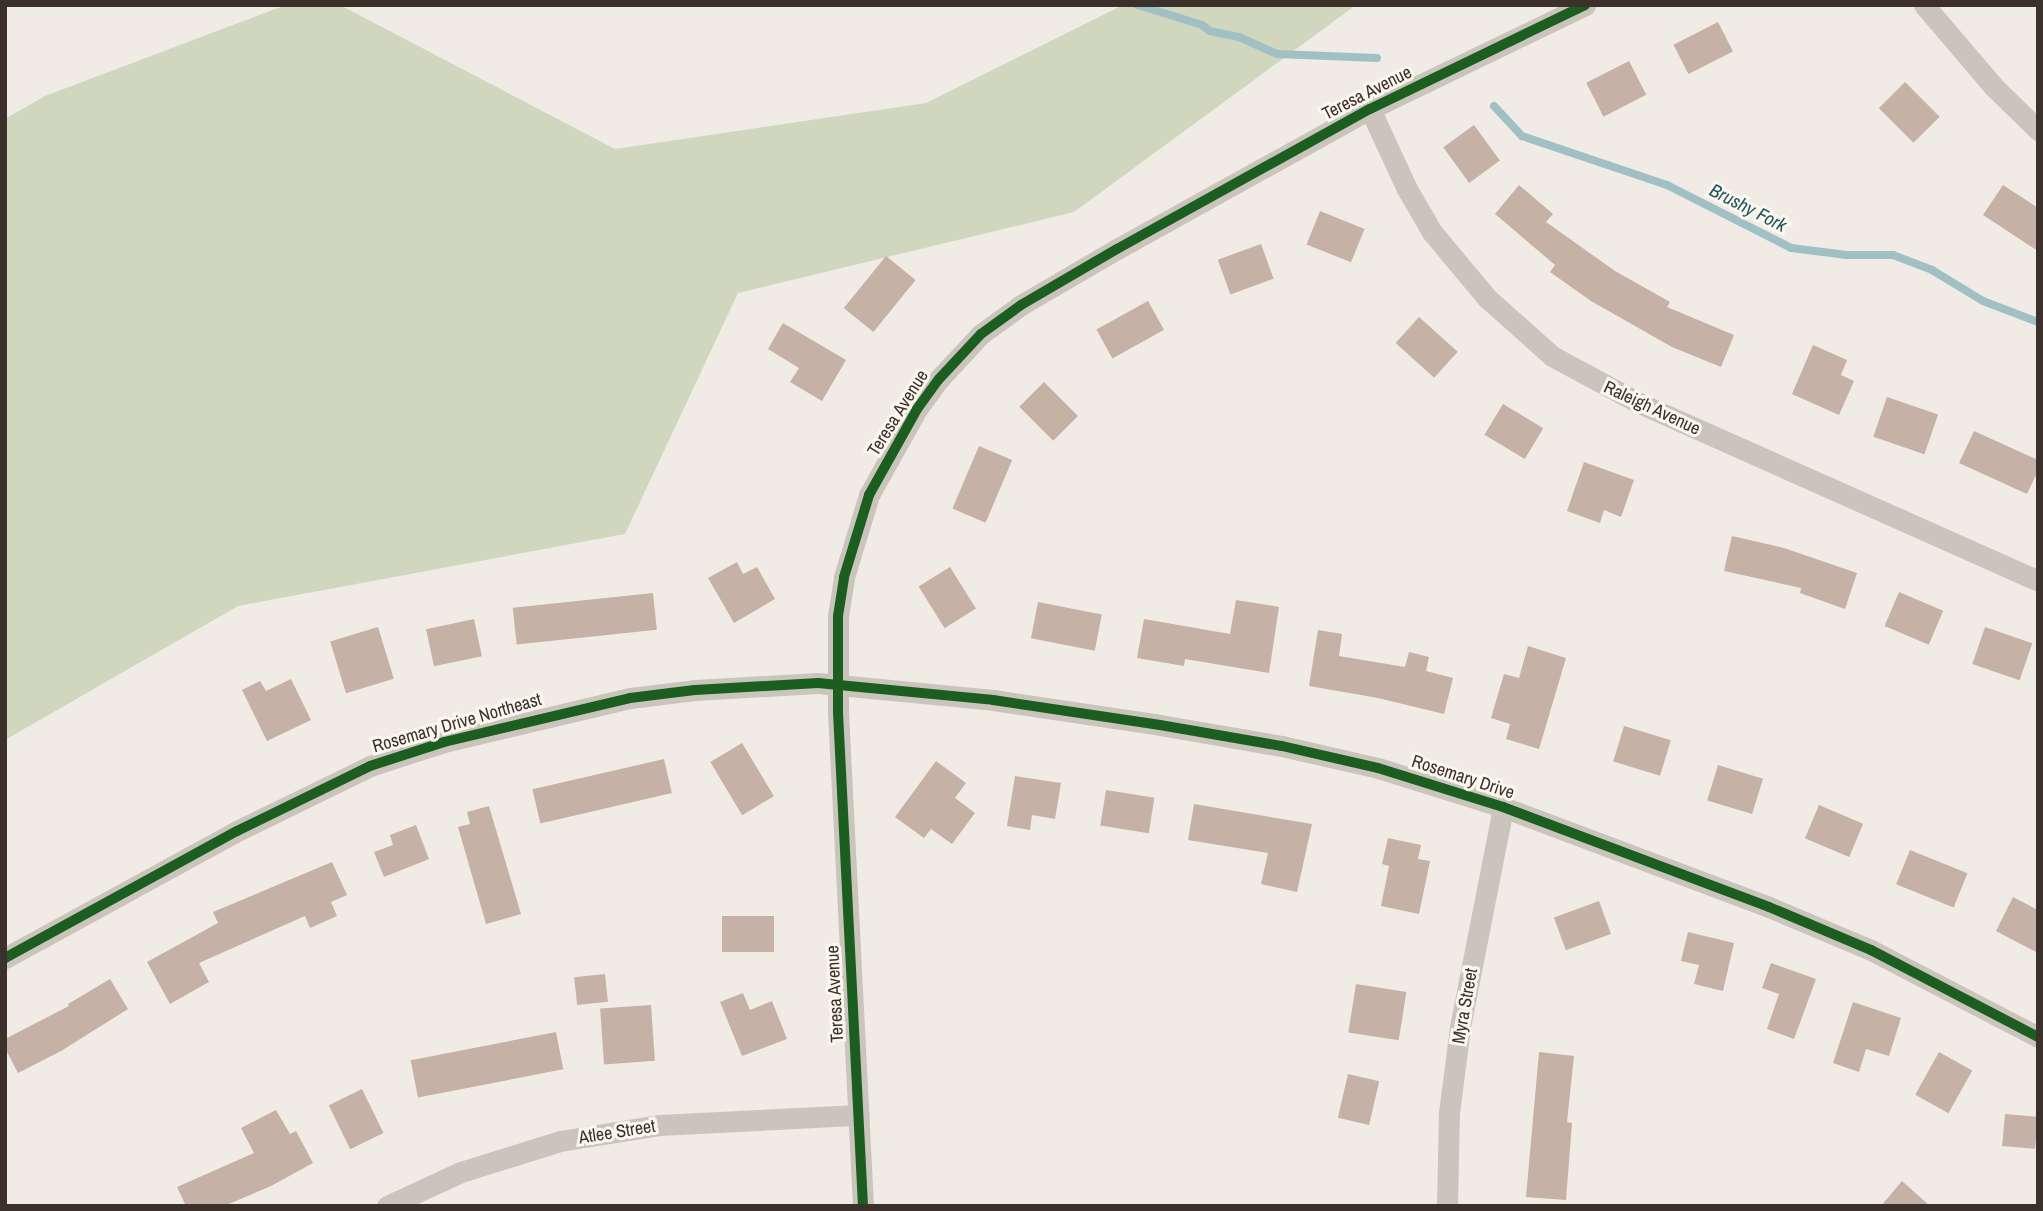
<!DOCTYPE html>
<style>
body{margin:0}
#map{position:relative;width:2043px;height:1211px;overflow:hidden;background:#f0ece5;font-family:"Archivo Narrow",sans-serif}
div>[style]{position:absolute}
.green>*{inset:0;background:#d0d7be}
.stream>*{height:8px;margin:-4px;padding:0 4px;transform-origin:4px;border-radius:4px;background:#a0c0c3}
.building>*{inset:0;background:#c5b1a6;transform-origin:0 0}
.street>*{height:21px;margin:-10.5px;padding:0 10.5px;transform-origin:10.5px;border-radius:10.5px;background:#cac4bd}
.cycleway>*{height:10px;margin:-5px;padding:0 5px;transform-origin:5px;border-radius:5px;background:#1b5e20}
span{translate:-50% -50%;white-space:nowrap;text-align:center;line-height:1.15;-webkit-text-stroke:6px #fbf6ee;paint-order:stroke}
.street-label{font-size:18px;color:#3c312a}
.water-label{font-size:19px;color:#1d5660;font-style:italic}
.frame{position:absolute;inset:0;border:7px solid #3c312a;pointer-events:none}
</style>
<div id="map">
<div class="green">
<div style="clip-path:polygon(286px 5px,340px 5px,615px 149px,926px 103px,1123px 5px,1356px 5px,1074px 212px,738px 293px,625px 534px,238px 606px,5px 740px,5px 119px,45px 96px)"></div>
</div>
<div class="stream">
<div style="left:1138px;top:5px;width:67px;rotate:17.4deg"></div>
<div style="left:1202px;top:25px;width:10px;rotate:37deg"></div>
<div style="left:1210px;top:31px;width:30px;rotate:12deg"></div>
<div style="left:1239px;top:37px;width:42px;rotate:24.1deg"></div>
<div style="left:1277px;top:54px;width:100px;rotate:2.3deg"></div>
<div style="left:1494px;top:106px;width:41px;rotate:47deg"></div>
<div style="left:1522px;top:136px;width:153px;rotate:18.7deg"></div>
<div style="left:1667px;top:185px;width:139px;rotate:26.9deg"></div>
<div style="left:1791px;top:248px;width:56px;rotate:7.1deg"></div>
<div style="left:1847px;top:255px;width:46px"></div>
<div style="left:1893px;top:255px;width:42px;rotate:21deg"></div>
<div style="left:1932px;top:270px;width:60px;rotate:31.3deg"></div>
<div style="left:1983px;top:301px;width:59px;rotate:20.9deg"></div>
</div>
<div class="building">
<div style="left:1718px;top:22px;width:33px;height:50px;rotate:63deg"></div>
<div style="left:1629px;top:61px;width:38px;height:48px;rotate:63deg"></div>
<div style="left:1905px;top:82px;width:49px;height:37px;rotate:45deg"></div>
<div style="left:1474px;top:125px;width:44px;height:38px;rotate:54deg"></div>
<div style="clip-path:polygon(1519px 185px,1553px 214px,1546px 222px,1615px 271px,1670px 302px,1667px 307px,1734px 335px,1721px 367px,1672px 347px,1591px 301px,1550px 272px,1555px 265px,1495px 214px)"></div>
<div style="clip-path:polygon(2003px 185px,2038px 208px,2038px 251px,1983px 215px)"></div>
<div style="left:1320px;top:211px;width:48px;height:36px;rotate:22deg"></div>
<div style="left:1261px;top:244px;width:37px;height:46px;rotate:70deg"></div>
<div style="left:886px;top:256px;width:38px;height:67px;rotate:39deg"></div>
<div style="left:1148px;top:301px;width:33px;height:59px;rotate:61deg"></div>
<div style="left:1419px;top:317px;width:52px;height:35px;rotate:42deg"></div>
<div style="clip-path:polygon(783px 323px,846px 360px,822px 401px,790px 382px,799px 368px,768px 349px)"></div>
<div style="clip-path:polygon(1813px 345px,1847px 360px,1841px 375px,1854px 381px,1839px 415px,1792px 394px)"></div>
<div style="left:1044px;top:382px;width:48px;height:35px;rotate:45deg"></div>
<div style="left:1887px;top:397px;width:54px;height:42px;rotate:19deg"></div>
<div style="left:1503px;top:404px;width:47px;height:36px;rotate:31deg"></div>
<div style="clip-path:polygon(1974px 431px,2038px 460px,2038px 471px,2027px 494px,1959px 463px)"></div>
<div style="left:979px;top:446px;width:36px;height:68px;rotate:23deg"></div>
<div style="clip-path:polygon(1584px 462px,1634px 480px,1621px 517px,1604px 510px,1600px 523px,1567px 511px)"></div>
<div style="clip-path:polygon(1732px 536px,1784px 548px,1857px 573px,1845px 609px,1800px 593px,1801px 588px,1724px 571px)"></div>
<div style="clip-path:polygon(737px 562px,743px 574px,757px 567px,775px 599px,734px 623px,708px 578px)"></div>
<div style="left:950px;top:567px;width:49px;height:37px;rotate:58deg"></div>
<div style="left:1899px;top:592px;width:48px;height:37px;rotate:23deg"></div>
<div style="left:653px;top:593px;width:37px;height:141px;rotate:84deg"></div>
<div style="clip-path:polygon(1236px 600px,1279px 607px,1269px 673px,1185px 659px,1184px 666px,1137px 658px,1144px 619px,1230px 634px)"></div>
<div style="left:1038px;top:602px;width:65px;height:37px;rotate:11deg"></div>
<div style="left:474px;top:619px;width:38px;height:49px;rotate:78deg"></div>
<div style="left:378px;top:627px;width:54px;height:50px;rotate:73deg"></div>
<div style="left:1985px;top:627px;width:50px;height:39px;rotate:19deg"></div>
<div style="clip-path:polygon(1318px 630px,1342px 634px,1339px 656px,1405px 667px,1409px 652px,1429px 657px,1426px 671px,1453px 678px,1444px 714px,1378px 698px,1309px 686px)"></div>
<div style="clip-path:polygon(1528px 646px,1566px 658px,1539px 749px,1506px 739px,1510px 724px,1491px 718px,1504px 674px,1519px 678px)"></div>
<div style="clip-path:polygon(291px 679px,311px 720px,267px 741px,242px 690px,260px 681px,266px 691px)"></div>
<div style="left:1624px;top:726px;width:49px;height:37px;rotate:17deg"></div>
<div style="left:742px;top:743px;width:62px;height:37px;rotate:59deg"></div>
<div style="left:664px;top:759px;width:35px;height:135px;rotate:77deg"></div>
<div style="clip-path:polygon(936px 761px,966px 783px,955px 798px,975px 813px,952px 844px,931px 829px,924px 838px,895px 817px)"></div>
<div style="left:1718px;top:765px;width:47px;height:37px;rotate:17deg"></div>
<div style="clip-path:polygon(1015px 776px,1061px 783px,1055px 819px,1032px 815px,1030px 830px,1007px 826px)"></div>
<div style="left:1106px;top:790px;width:49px;height:36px;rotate:9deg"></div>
<div style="clip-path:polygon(1194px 804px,1312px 824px,1297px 892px,1261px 884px,1268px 853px,1188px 840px)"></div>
<div style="left:1819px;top:805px;width:48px;height:36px;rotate:23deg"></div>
<div style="clip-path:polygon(489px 806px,521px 914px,486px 924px,458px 827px,470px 824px,467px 812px)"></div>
<div style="clip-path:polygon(416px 825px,429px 859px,384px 877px,374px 852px,393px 845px,390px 835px)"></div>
<div style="clip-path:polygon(1388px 838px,1421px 845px,1418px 859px,1430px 861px,1419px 914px,1381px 906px,1389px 866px,1382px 864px)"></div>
<div style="left:1910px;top:850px;width:62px;height:37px;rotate:22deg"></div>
<div style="clip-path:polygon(332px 862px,347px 895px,331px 902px,337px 916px,310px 928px,305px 916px,199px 963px,209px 982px,170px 1004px,147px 962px,218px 923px,213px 912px)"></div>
<div style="clip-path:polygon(2013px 897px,2038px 910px,2038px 953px,1996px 931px)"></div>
<div style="left:1599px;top:901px;width:35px;height:48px;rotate:70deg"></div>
<div style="left:722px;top:916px;width:52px;height:36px"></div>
<div style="clip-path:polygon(1688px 932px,1734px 943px,1723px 991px,1694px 984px,1699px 965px,1681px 961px)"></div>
<div style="clip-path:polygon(1771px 963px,1816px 979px,1794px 1039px,1767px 1029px,1779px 994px,1762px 988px)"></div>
<div style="left:605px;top:974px;width:28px;height:31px;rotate:84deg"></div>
<div style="clip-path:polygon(110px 979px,128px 1009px,61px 1051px,18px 1073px,5px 1048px,5px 1039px,69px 1006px,68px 1004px)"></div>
<div style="left:1356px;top:984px;width:51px;height:49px;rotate:9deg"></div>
<div style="clip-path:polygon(743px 993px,750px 1010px,772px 1001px,787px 1039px,742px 1056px,720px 1002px)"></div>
<div style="clip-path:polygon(1853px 1002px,1901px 1018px,1889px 1056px,1866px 1049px,1859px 1072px,1833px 1063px)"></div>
<div style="left:651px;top:1005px;width:56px;height:51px;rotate:86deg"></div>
<div style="left:556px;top:1032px;width:38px;height:148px;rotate:79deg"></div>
<div style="clip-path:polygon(1539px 1052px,1574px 1056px,1567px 1122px,1572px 1123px,1566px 1200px,1526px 1197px)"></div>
<div style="left:1939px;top:1052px;width:38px;height:49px;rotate:29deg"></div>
<div style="left:1348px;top:1074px;width:32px;height:45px;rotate:13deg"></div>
<div style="left:362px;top:1089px;width:49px;height:37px;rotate:64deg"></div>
<div style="clip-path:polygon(276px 1110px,290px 1134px,296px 1131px,313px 1163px,271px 1186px,224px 1206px,186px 1206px,177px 1187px,254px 1153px,241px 1128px)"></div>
<div style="left:2005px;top:1114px;width:33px;height:32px;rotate:5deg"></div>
<div style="clip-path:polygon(1902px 1181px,1930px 1206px,1881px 1206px)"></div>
</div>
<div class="street">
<div style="left:1924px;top:5px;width:108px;rotate:49.5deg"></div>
<div style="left:1994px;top:87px;width:62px;rotate:44.3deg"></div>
<div style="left:1370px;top:109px;width:88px;rotate:65.2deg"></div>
<div style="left:1407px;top:189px;width:50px;rotate:59.8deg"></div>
<div style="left:1432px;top:232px;width:86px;rotate:50.2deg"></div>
<div style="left:1487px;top:298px;width:87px;rotate:41.7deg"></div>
<div style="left:1552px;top:356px;width:99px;rotate:28.4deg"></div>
<div style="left:1639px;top:403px;width:437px;rotate:24deg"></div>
<div style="left:5px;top:958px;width:264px;rotate:-28.7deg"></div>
<div style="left:237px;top:831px;width:148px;rotate:-26deg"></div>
<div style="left:370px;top:766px;width:78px;rotate:-18deg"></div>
<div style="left:444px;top:742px;width:191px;rotate:-13.3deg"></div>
<div style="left:630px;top:698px;width:65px;rotate:-7deg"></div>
<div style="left:695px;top:690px;width:123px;rotate:-3.3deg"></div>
<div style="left:818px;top:683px;width:176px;rotate:5.5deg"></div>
<div style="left:993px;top:700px;width:169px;rotate:8.5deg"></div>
<div style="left:1160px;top:725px;width:124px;rotate:9.8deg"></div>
<div style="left:1282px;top:746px;width:98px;rotate:12.9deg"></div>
<div style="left:1378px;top:768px;width:131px;rotate:17.3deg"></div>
<div style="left:1503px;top:807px;width:284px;rotate:20.6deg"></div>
<div style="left:1769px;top:907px;width:111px;rotate:22.9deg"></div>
<div style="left:1871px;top:950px;width:188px;rotate:27.5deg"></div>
<div style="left:387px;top:1206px;width:81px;rotate:-24.7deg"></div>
<div style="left:461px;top:1172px;width:104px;rotate:-17.4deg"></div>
<div style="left:560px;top:1141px;width:100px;rotate:-9.2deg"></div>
<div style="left:659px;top:1125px;width:200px;rotate:-2.9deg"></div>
<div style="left:863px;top:1206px;width:495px;rotate:-92.9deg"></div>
<div style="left:838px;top:712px;width:96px;rotate:-90deg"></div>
<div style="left:838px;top:616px;width:39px;rotate:-81deg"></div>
<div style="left:844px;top:577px;width:86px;rotate:-73deg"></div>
<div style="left:869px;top:495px;width:98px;rotate:-60.8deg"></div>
<div style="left:917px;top:409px;width:37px;rotate:-54deg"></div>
<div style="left:939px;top:379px;width:62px;rotate:-47deg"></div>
<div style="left:981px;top:334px;width:49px;rotate:-35.9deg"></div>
<div style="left:1021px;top:305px;width:111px;rotate:-30.3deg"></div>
<div style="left:1117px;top:249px;width:289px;rotate:-29deg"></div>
<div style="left:1370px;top:109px;width:239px;rotate:-25.8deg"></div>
<div style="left:1447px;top:1206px;width:93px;rotate:-88.8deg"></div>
<div style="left:1449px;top:1113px;width:87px;rotate:-82.7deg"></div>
<div style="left:1460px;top:1027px;width:224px;rotate:-78.9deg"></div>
</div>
<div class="cycleway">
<div style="left:5px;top:958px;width:264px;rotate:-28.7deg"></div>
<div style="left:237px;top:831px;width:148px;rotate:-26deg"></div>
<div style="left:370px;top:766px;width:78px;rotate:-18deg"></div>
<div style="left:444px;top:742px;width:191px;rotate:-13.3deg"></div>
<div style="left:630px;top:698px;width:65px;rotate:-7deg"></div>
<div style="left:695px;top:690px;width:123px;rotate:-3.3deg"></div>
<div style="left:818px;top:683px;width:176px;rotate:5.5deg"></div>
<div style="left:993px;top:700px;width:169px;rotate:8.5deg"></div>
<div style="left:1160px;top:725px;width:124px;rotate:9.8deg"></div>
<div style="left:1282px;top:746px;width:98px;rotate:12.9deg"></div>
<div style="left:1378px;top:768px;width:131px;rotate:17.3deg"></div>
<div style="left:1503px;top:807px;width:284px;rotate:20.6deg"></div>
<div style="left:1769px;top:907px;width:111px;rotate:22.9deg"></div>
<div style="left:1871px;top:950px;width:188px;rotate:27.5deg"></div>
<div style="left:863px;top:1206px;width:495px;rotate:-92.9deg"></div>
<div style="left:838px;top:712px;width:96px;rotate:-90deg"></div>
<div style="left:838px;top:616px;width:39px;rotate:-81deg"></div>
<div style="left:844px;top:577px;width:86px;rotate:-73deg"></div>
<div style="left:869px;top:495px;width:98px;rotate:-60.8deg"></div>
<div style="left:917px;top:409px;width:37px;rotate:-54deg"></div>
<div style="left:939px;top:379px;width:62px;rotate:-47deg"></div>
<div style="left:981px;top:334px;width:49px;rotate:-35.9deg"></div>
<div style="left:1021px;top:305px;width:111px;rotate:-30.3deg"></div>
<div style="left:1117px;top:249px;width:289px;rotate:-29deg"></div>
<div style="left:1370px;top:109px;width:239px;rotate:-25.8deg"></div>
</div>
<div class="street-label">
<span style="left:1367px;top:93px;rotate:-27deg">Teresa Avenue</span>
<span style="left:1652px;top:408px;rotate:25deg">Raleigh Avenue</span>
<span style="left:898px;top:413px;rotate:-58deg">Teresa Avenue</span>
<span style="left:457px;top:723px;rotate:-16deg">Rosemary Drive Northeast</span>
<span style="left:1463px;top:777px;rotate:18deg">Rosemary Drive</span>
<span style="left:835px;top:994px;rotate:-93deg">Teresa Avenue</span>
<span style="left:1465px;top:1006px;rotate:-80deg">Myra Street</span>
<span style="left:617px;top:1132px;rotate:-9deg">Atlee Street</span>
</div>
<div class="water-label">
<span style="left:1748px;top:208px;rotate:27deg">Brushy Fork</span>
</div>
<div class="frame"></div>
</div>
